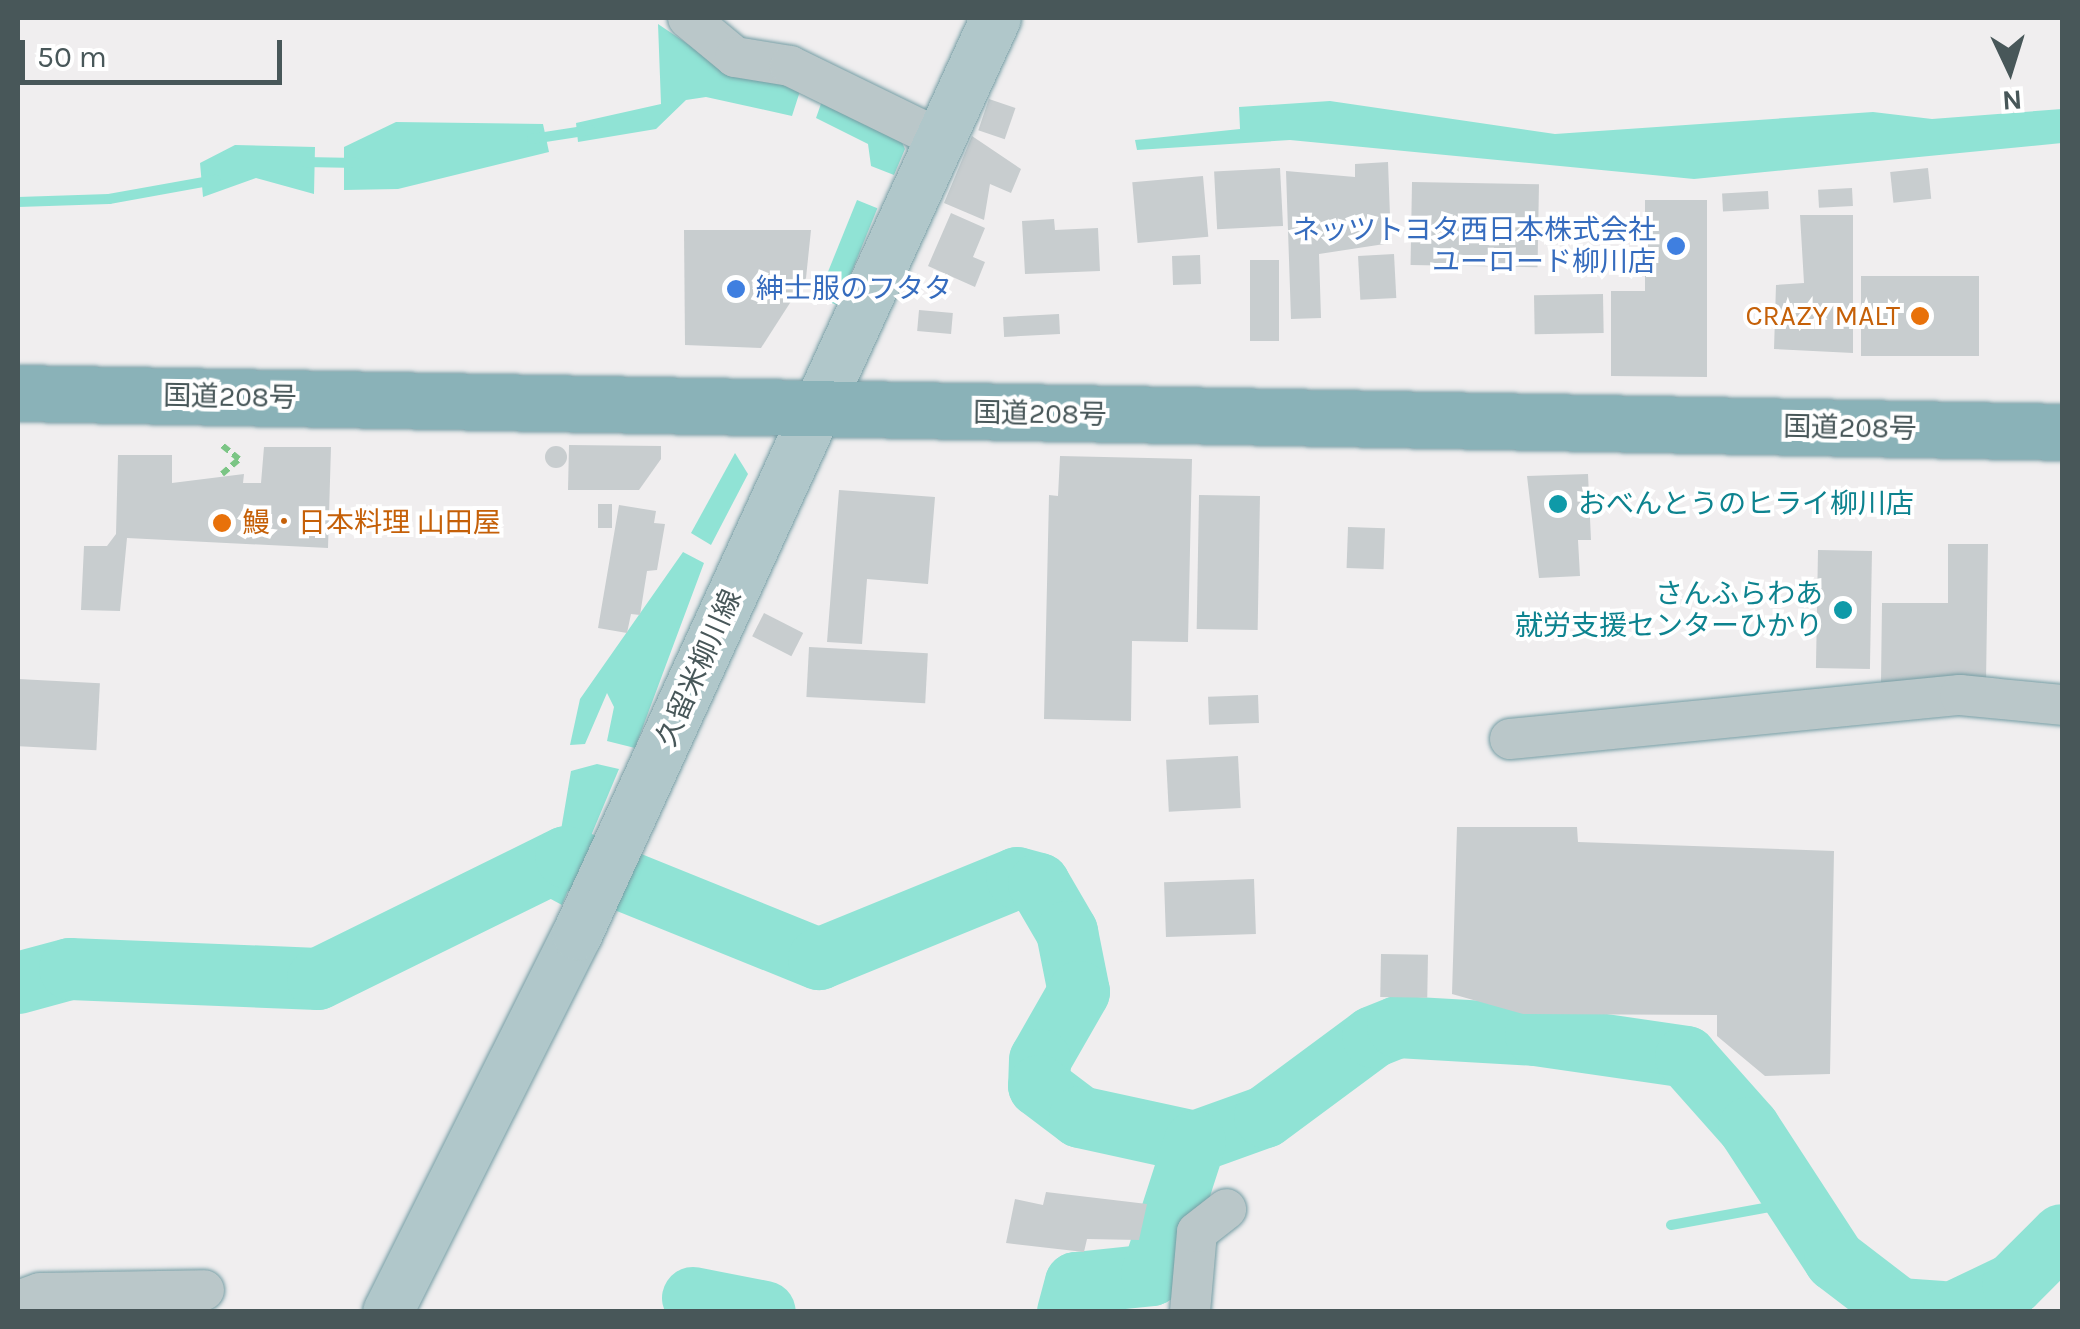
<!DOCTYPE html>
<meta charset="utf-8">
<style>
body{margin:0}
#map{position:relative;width:2080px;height:1329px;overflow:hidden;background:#f0eeef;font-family:Karla,"Noto Sans JP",sans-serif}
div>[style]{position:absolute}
.water>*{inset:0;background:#90e3d5;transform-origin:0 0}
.stream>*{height:10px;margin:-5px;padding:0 5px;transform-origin:5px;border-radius:5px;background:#90e3d5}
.river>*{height:62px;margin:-31px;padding:0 31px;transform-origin:31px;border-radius:31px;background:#90e3d5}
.building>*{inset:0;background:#c8cdcf;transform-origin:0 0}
.round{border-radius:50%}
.path>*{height:6px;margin-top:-3px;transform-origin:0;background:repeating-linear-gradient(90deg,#7bc585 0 8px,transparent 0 13px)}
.roads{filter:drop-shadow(0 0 2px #759da4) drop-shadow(0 0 2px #759da4)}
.minor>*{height:40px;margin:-20px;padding:0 20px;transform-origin:20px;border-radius:20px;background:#bac7c9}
.major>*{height:50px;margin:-25px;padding:0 25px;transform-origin:25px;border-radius:25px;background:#b0c7ca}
.highway>*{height:55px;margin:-27.5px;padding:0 27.5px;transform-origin:27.5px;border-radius:27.5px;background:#8ab2b8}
.dots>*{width:28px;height:28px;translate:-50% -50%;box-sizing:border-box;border:5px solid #fff;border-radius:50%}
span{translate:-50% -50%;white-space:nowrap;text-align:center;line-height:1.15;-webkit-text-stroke:8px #fff;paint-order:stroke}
.shop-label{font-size:28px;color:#366cbe}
.right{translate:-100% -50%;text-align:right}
.left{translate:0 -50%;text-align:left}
.food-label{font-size:28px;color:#c56008}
.street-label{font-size:28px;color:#485759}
.culture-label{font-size:28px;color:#0d838f}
.frame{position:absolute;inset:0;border:20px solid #485759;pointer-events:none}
.north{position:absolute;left:1960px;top:20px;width:100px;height:100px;-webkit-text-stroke:8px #fff;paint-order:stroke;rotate:176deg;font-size:28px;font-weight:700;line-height:40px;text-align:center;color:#485759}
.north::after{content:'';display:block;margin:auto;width:35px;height:45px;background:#485759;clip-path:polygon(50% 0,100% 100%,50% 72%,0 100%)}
.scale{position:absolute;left:20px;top:40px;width:262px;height:45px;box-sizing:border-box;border:5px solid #485759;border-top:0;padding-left:12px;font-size:30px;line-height:35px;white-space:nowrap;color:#485759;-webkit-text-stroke:8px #fff;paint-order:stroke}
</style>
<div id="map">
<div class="water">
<div style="clip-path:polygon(658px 24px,707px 57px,801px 88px,792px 116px,706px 97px,686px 100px,656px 129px,578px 142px,576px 123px,661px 104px)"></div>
<div style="clip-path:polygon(823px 98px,893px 123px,905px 149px,894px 175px,871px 166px,868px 144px,816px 118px)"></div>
<div style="clip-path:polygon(1330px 101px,1555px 134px,1873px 112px,1932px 119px,2062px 109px,2062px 143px,1694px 179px,1290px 140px,1137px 150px,1135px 140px,1240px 129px,1239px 107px)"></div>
<div style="clip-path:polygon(396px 122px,543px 124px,549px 152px,398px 189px,344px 190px,344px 147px)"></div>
<div style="clip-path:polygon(235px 145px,315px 147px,314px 194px,256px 178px,203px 197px,200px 163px)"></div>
<div style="left:857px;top:200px;width:22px;height:105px;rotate:22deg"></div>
<div style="clip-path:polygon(735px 453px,748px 474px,711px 545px,691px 533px)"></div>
<div style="clip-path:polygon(683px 552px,704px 563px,635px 748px,607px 741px,614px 707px,607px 693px,585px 744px,570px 745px,580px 699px)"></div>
<div style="clip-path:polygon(597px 764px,619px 769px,562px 905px,534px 890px,410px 954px,388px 918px,561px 830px,571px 771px)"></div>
</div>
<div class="stream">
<div style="left:532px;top:139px;width:59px;rotate:-8.8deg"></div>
<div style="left:305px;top:162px;width:52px;rotate:1.1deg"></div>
<div style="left:18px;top:202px;width:91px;rotate:-1.9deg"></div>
<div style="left:109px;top:199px;width:108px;rotate:-10.2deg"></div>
<div style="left:1671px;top:1225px;width:128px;rotate:-10.3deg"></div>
</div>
<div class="river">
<div style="left:18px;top:983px;width:54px;rotate:-15.1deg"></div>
<div style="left:70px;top:969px;width:248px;rotate:2.3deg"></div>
<div style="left:318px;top:979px;width:276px;rotate:-26.2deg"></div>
<div style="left:566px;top:857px;width:273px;rotate:22deg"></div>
<div style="left:819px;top:959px;width:214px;rotate:-22.2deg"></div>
<div style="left:1017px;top:878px;width:23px;rotate:15deg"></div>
<div style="left:1039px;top:884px;width:56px;rotate:59.7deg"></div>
<div style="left:1067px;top:932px;width:61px;rotate:78.7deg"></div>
<div style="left:1079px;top:992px;width:78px;rotate:119.8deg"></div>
<div style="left:1040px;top:1060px;width:26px;rotate:92deg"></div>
<div style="left:1039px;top:1086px;width:51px;rotate:37.1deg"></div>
<div style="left:1080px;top:1117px;width:118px;rotate:12.3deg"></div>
<div style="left:1195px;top:1142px;width:74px;rotate:-19.7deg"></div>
<div style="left:1265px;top:1117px;width:134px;rotate:-36.5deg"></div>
<div style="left:1373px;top:1037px;width:27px;rotate:-22deg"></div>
<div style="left:1398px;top:1027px;width:138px;rotate:3.3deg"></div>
<div style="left:1536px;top:1035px;width:152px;rotate:8.3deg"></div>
<div style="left:1686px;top:1057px;width:95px;rotate:48.4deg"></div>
<div style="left:1749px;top:1128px;width:158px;rotate:56.9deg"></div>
<div style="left:1835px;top:1260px;width:81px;rotate:37.4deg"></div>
<div style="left:1899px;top:1309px;width:43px;rotate:4deg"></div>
<div style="left:693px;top:1298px;width:73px;rotate:11deg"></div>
<div style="left:1068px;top:1312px;width:30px;rotate:-75deg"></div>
<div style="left:1076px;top:1283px;width:76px;rotate:-6deg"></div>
<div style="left:1152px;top:1275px;width:140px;rotate:-72.1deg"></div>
<div style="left:1954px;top:1312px;width:65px;rotate:-25.4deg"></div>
<div style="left:2013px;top:1284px;width:69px;rotate:-45deg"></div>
</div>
<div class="building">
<div style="left:989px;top:99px;width:28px;height:33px;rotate:19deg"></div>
<div style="clip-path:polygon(972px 136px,1021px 169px,1011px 193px,990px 184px,984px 220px,944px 203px)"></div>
<div style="clip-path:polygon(1388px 162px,1391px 243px,1319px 254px,1321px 318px,1291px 319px,1286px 171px,1355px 177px,1355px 164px)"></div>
<div style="left:1280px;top:168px;width:58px;height:66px;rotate:87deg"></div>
<div style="left:1928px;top:168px;width:31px;height:38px;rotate:84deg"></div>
<div style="left:1203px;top:176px;width:61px;height:71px;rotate:85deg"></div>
<div style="left:1412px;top:182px;width:127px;height:83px;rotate:1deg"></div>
<div style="left:1852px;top:188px;width:18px;height:34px;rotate:87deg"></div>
<div style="left:1768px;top:191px;width:18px;height:46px;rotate:87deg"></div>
<div style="clip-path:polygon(1645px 200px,1707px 200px,1707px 377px,1611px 376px,1611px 291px,1645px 291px)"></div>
<div style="clip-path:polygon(951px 213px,985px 228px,973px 257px,985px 262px,975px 287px,928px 266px)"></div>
<div style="clip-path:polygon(1800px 215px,1853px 215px,1853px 353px,1774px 349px,1776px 285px,1804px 283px)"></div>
<div style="clip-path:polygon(1054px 219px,1055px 230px,1098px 228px,1100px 271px,1025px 274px,1022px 221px)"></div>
<div style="clip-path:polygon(684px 230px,811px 230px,806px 278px,761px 348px,685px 345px)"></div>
<div style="left:1394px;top:254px;width:44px;height:36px;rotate:87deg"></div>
<div style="left:1200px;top:255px;width:29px;height:28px;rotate:88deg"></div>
<div style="left:1250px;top:260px;width:29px;height:81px"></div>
<div style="left:1979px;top:276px;width:80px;height:118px;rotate:90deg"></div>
<div style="left:1603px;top:294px;width:39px;height:69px;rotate:89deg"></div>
<div style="left:919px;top:310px;width:34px;height:21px;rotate:5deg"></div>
<div style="left:1059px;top:314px;width:20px;height:56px;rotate:87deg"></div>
<div style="clip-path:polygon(569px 445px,661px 446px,661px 459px,639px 490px,568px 490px)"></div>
<div class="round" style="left:545px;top:446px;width:22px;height:22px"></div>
<div style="clip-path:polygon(264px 447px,331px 447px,328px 548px,127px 538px,120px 611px,81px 610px,84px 546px,107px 546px,116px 534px,118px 455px,172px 455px,172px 483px,244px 474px,243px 483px,261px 483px)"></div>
<div style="clip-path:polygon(1060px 456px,1192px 459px,1188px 642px,1132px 641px,1131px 721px,1044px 719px,1049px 495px,1058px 496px)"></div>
<div style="clip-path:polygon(1588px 474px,1591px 540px,1578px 540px,1580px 576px,1539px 578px,1527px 476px)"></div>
<div style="clip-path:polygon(839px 490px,935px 497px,928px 584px,867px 579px,862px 644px,827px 642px)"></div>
<div style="left:1199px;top:495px;width:61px;height:134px;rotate:1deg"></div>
<div style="left:598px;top:504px;width:14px;height:24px"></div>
<div style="clip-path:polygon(619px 505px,656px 511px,654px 523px,665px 524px,657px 570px,647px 571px,640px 615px,631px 614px,627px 633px,598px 628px)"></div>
<div style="left:1348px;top:527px;width:37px;height:41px;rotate:2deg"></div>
<div style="clip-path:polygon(1948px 544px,1988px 544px,1986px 684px,1881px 682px,1882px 603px,1948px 603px)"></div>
<div style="left:1818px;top:550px;width:54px;height:118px;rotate:1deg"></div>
<div style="left:764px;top:613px;width:44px;height:26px;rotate:27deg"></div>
<div style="left:809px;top:647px;width:119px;height:50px;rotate:3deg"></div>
<div style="left:18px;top:679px;width:82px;height:67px;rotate:3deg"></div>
<div style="left:1258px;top:695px;width:28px;height:50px;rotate:88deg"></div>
<div style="left:1238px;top:756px;width:52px;height:72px;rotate:87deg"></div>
<div style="clip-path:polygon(1457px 827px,1577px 827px,1578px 842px,1834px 851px,1830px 1074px,1765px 1076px,1717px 1036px,1717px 1015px,1523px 1014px,1452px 994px)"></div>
<div style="left:1254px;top:879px;width:55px;height:90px;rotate:88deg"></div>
<div style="left:1381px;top:954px;width:47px;height:43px;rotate:1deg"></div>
<div style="clip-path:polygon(1046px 1192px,1147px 1204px,1139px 1240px,1087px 1239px,1084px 1252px,1006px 1243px,1015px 1199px,1043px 1205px)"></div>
</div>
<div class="path">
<div style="left:222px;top:474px;width:23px;rotate:-41deg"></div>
<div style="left:239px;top:459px;width:22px;rotate:-141deg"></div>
</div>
<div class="roads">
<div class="minor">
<div style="left:688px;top:18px;width:61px;rotate:39.7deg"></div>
<div style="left:735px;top:57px;width:56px;rotate:9.3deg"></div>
<div style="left:790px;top:66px;width:171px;rotate:26deg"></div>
<div style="left:1510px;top:739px;width:452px;rotate:-5.6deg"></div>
<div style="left:1960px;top:695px;width:102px;rotate:5.6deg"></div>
<div style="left:18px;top:1301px;width:23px;rotate:-20deg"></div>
<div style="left:40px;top:1293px;width:164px;rotate:-1deg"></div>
<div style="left:1190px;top:1312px;width:80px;rotate:-85deg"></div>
<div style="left:1197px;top:1232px;width:37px;rotate:-38deg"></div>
</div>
<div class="major">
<div style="left:388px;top:1312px;width:422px;rotate:-63.4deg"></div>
<div style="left:577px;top:935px;width:1008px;rotate:-65.44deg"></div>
</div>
<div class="highway">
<div style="left:18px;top:393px;width:2044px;rotate:1.09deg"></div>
</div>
</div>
<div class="dots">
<div style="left:1676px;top:246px;background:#3f7fe0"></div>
<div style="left:736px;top:289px;background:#3f7fe0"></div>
<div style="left:1920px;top:316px;background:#e8710a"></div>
<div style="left:1558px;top:504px;background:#0f9aa8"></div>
<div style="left:222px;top:523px;background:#e8710a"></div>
<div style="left:1843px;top:610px;background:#0f9aa8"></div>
</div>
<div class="shop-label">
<span class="right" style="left:1656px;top:246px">ネッツトヨタ西日本株式会社<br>ユーロード柳川店</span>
<span class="left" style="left:756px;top:289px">紳士服のフタタ</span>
</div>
<div class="food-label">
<span class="right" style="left:1900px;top:316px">CRAZY MALT</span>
<span class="left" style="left:242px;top:523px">鰻・日本料理 山田屋</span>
</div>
<div class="street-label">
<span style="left:230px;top:397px;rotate:1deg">国道208号</span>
<span style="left:1040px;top:414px;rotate:1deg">国道208号</span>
<span style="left:1850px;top:428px;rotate:1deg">国道208号</span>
<span style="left:699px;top:668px;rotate:-66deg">久留米柳川線</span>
</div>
<div class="culture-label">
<span class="left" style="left:1578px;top:504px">おべんとうのヒライ柳川店</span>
<span class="right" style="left:1823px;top:610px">さんふらわあ<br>就労支援センターひかり</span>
</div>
<div class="frame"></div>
<div class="north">N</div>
<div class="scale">50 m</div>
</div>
